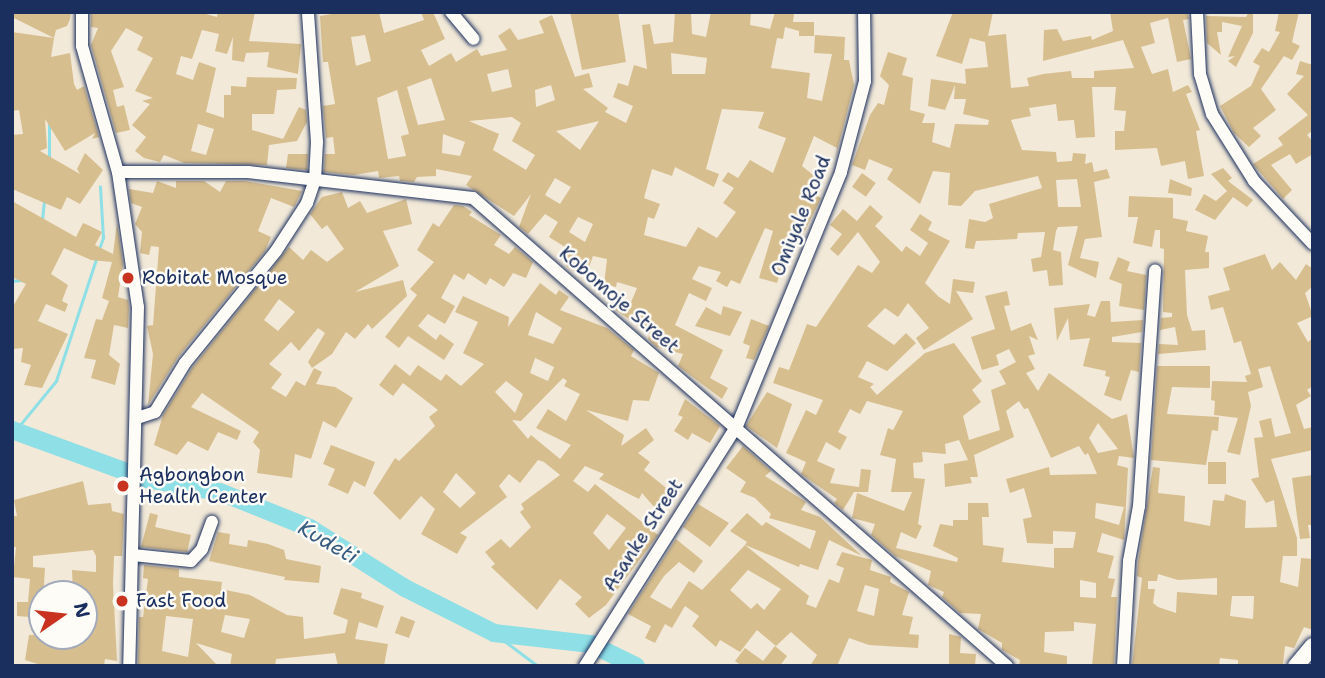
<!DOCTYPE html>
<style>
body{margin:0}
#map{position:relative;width:1325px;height:678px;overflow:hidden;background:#f2e9d8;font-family:"Shantell Sans",sans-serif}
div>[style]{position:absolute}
.stream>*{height:2.5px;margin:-1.25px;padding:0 1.25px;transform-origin:1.25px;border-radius:1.25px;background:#8edfe6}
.river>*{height:18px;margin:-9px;padding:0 9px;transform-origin:9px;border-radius:9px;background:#8edfe6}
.building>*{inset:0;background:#d7be8e;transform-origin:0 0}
.roads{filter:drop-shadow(0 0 2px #1b2f5e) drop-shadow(0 0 2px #1b2f5e)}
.minor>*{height:12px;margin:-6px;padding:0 6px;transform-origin:6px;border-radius:6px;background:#fdfcf7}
.secondary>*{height:16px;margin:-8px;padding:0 8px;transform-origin:8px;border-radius:8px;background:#fdfcf7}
.dots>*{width:19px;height:19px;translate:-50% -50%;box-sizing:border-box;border:4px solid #fdfcf7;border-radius:50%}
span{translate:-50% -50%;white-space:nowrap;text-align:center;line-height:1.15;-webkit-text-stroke:5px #fdfcf7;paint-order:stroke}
.street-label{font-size:19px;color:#1b2f5e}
.poi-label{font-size:19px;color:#1b2f5e}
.left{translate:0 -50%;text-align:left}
.water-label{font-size:21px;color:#385b80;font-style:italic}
.frame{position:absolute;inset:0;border:14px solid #1b2f5e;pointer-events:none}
.north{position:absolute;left:28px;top:580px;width:70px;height:70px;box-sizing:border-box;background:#fdfcf7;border:2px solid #a3aaba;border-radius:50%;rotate:76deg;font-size:19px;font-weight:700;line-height:28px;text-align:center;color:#1b2f5e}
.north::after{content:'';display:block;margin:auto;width:24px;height:32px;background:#c8321e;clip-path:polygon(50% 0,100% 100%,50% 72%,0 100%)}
</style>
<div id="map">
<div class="stream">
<div style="left:49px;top:160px;width:35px;rotate:-90deg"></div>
<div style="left:42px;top:220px;width:20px;rotate:-84deg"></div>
<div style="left:99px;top:249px;width:12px;rotate:-70deg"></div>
<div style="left:103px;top:238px;width:51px;rotate:-93.4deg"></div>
<div style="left:12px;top:281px;width:9px;rotate:-6deg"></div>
<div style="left:15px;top:431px;width:65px;rotate:-50.6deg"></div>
<div style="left:56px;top:381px;width:128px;rotate:-71.8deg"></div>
<div style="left:494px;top:633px;width:55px;rotate:36.9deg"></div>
</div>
<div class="river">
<div style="left:12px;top:430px;width:143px;rotate:20.1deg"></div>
<div style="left:146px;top:479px;width:75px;rotate:10deg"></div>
<div style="left:220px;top:492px;width:97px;rotate:21.8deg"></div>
<div style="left:310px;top:528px;width:112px;rotate:32.3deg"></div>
<div style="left:405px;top:588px;width:100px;rotate:26.8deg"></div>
<div style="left:494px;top:633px;width:98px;rotate:6.5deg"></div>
<div style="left:591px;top:644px;width:50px;rotate:26.1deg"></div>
</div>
<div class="building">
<div style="clip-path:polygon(12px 12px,71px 12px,70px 19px,67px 26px,56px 30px,54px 38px,12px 17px)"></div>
<div style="clip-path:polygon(evenodd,91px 12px,199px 12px,217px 17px,218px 12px,255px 12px,249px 41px,301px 44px,298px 74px,267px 67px,269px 52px,246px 53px,244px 62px,232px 60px,233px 37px,227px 54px,215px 51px,219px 34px,202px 30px,192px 59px,181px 56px,176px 74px,193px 80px,199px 62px,216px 68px,206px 112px,224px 118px,224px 95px,231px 95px,231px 86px,246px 87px,247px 77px,297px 78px,296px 89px,277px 90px,274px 114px,252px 114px,252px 130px,283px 139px,299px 107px,306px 110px,307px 122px,297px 141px,269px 145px,267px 165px,184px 163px,164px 155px,160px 162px,144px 158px,135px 151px,146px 137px,132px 125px,150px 104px,142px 101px,153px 98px,135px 91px,153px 58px,137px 50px,143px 37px,126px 28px,111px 51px,124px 87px,113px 90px,117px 107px,124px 105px,130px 130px,116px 133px,91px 45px,98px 28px,91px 27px,91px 12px,198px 124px,214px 129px,206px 155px,191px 151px,198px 124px)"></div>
<div style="clip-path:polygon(evenodd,343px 12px,379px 12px,384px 33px,424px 20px,421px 12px,433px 12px,445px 39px,421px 50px,429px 66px,451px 53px,456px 62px,477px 49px,481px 56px,507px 50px,498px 36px,510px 28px,518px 40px,544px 33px,539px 21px,552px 15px,575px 77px,589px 73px,593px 87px,583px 89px,608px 108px,605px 112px,626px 123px,633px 106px,613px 97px,618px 83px,628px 86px,634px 65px,647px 69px,642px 25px,650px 24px,654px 44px,673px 42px,675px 12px,691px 12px,692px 34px,706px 37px,711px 12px,751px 12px,750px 25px,770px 29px,775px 12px,794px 14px,793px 22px,814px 22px,814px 36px,799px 36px,799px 31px,785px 27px,783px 39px,777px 38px,771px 68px,810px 73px,807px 98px,822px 101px,832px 54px,814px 53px,815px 35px,845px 37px,844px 60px,849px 60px,854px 85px,835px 159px,837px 148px,814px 136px,802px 166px,817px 178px,808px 190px,821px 198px,805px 231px,777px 268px,781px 269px,777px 283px,759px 278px,773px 231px,765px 228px,740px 284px,731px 280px,727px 287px,716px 281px,721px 272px,699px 266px,692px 279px,712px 288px,706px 301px,689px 293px,675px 325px,723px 350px,710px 378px,728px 388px,722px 399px,678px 366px,683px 354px,656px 347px,648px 339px,650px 334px,610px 306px,613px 299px,629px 307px,637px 288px,617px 282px,616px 287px,604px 285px,607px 259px,593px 256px,586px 275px,569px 269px,560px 257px,565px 247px,549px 237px,558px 222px,545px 214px,528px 234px,519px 227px,531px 194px,514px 216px,466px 185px,472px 176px,436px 169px,436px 176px,417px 177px,414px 182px,400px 181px,399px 176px,379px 178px,378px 171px,354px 175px,324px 172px,325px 154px,335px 154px,333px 137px,326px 138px,323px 106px,335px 104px,328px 62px,323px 62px,320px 16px,343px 12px,365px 35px,371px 61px,356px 66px,351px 37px,365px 35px,343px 12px,671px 53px,707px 58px,705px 74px,672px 74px,671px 53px,343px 12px,508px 69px,512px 87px,492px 92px,487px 74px,508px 69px,343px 12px,431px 78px,445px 120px,418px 125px,407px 87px,431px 78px,343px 12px,551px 85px,555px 100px,536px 107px,535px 90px,551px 85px,343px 12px,397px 90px,409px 134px,401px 136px,406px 156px,388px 159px,377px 98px,397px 90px,343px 12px,722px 109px,764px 112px,758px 128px,786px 138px,773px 173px,750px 160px,738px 178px,728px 172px,722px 181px,734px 188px,723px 203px,736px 212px,717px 238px,698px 227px,686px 247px,644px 235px,648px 217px,654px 219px,660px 204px,644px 198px,652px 169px,672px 176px,675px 167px,714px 187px,719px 174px,706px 169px,722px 109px,343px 12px,512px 117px,521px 123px,512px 141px,535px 155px,526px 170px,493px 150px,499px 134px,469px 121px,512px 117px,343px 12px,599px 121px,580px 150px,556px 131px,599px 121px,343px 12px,443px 134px,465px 142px,460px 156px,442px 153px,443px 134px,343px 12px,555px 178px,571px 187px,560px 204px,545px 195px,555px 178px,343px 12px,578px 217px,593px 224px,585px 242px,569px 232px,578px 217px)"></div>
<div style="clip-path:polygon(570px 12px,618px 12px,626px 62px,582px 70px)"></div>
<div style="clip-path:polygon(evenodd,953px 12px,993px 12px,988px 36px,1006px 34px,1011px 88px,1029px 86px,1027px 78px,1043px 74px,1071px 71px,1072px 78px,1094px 78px,1094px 71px,1134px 68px,1123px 40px,1043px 61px,1044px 30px,1057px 29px,1063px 41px,1091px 36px,1092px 40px,1113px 31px,1110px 12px,1187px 12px,1189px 19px,1183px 20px,1191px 59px,1177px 62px,1168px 18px,1150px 23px,1155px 43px,1141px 47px,1152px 74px,1168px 69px,1173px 92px,1188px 85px,1192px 92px,1186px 94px,1200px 130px,1196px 131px,1204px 176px,1188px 179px,1185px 161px,1161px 166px,1157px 148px,1115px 150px,1115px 131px,1124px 131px,1126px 111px,1114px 110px,1116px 87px,1092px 87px,1095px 137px,1076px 138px,1074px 120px,1058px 121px,1056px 104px,1029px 108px,1031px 116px,1011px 120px,1022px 150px,1056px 152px,1057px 162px,1072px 161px,1073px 153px,1086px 154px,1085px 164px,1092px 162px,1094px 172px,1107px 169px,1110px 178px,1094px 182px,1102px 237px,1085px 239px,1080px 258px,1099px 262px,1096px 278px,1068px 265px,1078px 226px,1058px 227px,1056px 231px,1053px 250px,1061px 252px,1063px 285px,1049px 286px,1047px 270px,1033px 272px,1031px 259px,1041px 257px,1045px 232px,1018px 233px,1017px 239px,976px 241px,974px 249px,965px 248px,969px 219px,985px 222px,993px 218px,989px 204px,1042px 188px,1038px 176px,975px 191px,961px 206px,948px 205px,950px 173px,933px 171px,920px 204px,887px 179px,893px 169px,869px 159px,865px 170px,852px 165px,870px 115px,878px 103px,884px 105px,889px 85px,880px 76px,888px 52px,907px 58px,902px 75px,913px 78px,910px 110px,925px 114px,922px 123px,935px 123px,932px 142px,950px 148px,955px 124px,988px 125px,989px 120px,963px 114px,966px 99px,954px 99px,955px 85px,945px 110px,928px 106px,931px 79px,966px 84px,965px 69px,988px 67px,985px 42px,970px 38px,962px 64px,936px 56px,953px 12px,1077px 179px,1081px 207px,1058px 207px,1056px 180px,1077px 179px)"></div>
<div style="clip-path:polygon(1249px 12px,1253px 12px,1253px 33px,1236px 67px,1228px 61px,1235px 56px,1228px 57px,1242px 26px,1222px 22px,1222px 32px,1217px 32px,1221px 55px,1207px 43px,1206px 16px,1246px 17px)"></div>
<div style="clip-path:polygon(1279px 12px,1299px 12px,1292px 42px,1300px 46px,1292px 60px,1284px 56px,1261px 89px,1276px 110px,1253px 128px,1261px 136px,1249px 147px,1234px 133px,1220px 106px,1251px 86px,1260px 66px,1253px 62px,1262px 48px,1269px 52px,1280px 32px,1275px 31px)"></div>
<div style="clip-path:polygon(12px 32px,54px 38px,51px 57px,70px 53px,74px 84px,77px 90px,84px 86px,99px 137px,92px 139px,95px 133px,65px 151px,45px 119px,47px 148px,40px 151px,80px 174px,77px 169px,85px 153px,103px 170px,80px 204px,67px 197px,61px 210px,12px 189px,12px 135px,23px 134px,19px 110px,12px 111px)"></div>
<div style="clip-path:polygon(1300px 61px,1313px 65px,1313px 130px,1307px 135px,1313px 142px,1313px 154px,1296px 164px,1290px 154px,1271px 165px,1292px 190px,1283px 199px,1253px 164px,1283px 145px,1278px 138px,1308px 115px,1287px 94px,1304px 76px,1296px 74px)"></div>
<div style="clip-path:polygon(288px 154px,308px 154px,307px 170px,286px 168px)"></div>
<div style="clip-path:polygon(1223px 168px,1232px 178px,1228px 181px,1253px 200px,1247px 207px,1233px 197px,1215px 220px,1195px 210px,1204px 194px,1216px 201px,1227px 191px,1211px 174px)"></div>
<div style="left:862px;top:173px;width:17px;height:17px;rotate:36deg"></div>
<div style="clip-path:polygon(1170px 179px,1192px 188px,1191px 196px,1168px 193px)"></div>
<div style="clip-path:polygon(157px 181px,176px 188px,176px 181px,204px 181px,220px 192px,226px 181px,245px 181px,302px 191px,294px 207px,271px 198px,258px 231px,271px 237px,265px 251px,178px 357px,148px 405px,153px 354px,147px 326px,153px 325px,159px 247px,151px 246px,149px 255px,140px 253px,142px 232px,135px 224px,142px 207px,131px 203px,129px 189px,153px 193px)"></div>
<div style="clip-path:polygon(evenodd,342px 192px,348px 208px,360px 201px,367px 213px,406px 199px,412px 224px,383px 231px,399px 266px,355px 292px,403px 280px,407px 296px,372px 329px,368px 324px,355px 339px,346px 332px,332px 354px,312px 368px,308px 362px,325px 333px,318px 328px,299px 351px,291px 342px,269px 364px,282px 374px,271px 388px,286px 397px,296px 381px,305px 386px,314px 368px,322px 372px,316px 384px,335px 387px,353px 398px,336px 428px,323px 421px,311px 459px,295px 454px,292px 478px,257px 473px,260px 450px,253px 442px,259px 432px,202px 393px,191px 407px,241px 431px,237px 440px,218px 432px,208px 451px,188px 441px,177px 455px,154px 445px,163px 415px,192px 368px,289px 247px,303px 260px,311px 250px,327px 262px,344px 249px,327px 225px,322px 229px,310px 214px,322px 197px,342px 192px,279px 299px,295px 312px,278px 331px,264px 320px,279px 299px)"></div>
<div style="clip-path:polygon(1129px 196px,1173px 198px,1173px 218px,1188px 221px,1186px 231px,1208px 236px,1205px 252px,1209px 252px,1209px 268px,1185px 270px,1187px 315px,1192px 331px,1205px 330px,1206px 350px,1158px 354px,1159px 344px,1178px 345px,1175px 327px,1160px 330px,1161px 318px,1172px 317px,1172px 313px,1163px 312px,1164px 249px,1160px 248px,1160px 230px,1155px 230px,1152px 247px,1133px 243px,1138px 217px,1128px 217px)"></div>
<div style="clip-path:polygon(12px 201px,76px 237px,83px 223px,90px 226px,102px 232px,95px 245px,113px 254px,117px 223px,123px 264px,118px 297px,128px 300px,129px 308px,128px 328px,114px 325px,109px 355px,120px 364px,115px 385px,91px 378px,96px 360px,84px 358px,96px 319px,102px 320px,109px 301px,102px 298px,112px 262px,91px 260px,64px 248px,51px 274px,68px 285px,62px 301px,68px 304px,65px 312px,46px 304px,38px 321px,68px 334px,42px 388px,24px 385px,31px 365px,21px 362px,23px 348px,12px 349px,12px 308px,26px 284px,12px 277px)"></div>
<div style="clip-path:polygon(454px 205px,463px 206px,472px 212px,469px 215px,501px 235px,494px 245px,509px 254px,515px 247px,533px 262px,526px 278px,513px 273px,504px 287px,490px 278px,486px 285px,468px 273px,464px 280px,454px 274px,441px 298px,455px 306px,445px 324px,428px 314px,418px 326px,436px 340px,440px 334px,454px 344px,444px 360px,408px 336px,399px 348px,385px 337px,417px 295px,410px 289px,434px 262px,417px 250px,433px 223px,439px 227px)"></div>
<div style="clip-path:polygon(evenodd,870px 205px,883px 217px,875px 226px,902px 252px,906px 246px,920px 256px,928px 243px,910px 230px,920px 214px,932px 222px,928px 230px,950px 241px,925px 283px,939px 297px,950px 304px,953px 279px,975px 282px,973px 293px,956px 291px,973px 319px,924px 350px,916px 338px,929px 328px,908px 303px,898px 317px,885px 308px,867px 326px,894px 345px,906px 333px,916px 343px,887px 371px,867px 361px,858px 377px,874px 384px,870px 387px,877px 395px,925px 353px,954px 343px,982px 381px,972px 390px,981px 402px,963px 416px,969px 440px,1000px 430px,991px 390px,1006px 384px,999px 371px,1016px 362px,1009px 349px,996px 355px,999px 365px,982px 370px,971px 337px,995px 329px,985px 296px,1007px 291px,1010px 305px,1004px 306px,1011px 331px,1031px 323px,1038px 340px,1029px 336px,1035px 354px,1028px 356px,1035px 369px,1026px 373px,1038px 391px,1049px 373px,1112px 419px,1127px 414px,1134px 458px,1119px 456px,1117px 465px,1128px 468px,1124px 540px,1102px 533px,1097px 552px,1114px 556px,1108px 578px,1115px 579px,1111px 597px,1117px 597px,1114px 666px,1092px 666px,1096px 624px,1074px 622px,1074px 631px,1045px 632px,1044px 652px,1067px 656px,1067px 666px,1019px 666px,1020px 660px,1002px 650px,1002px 643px,978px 629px,981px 614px,960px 613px,942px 597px,944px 592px,928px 585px,931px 571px,895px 556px,871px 535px,875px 524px,852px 518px,857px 493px,904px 511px,912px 492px,891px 492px,896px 459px,880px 455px,888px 428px,893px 430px,903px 411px,867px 401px,860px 414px,850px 409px,838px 432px,847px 437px,840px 450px,826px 442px,817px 461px,835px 469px,830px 483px,859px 487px,861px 469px,871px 470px,868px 492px,854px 492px,843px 510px,834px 503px,837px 499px,801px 474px,806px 462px,786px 453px,806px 410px,816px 415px,823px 400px,773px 383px,779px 367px,789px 370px,807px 324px,816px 327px,858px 265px,872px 273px,880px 262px,858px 232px,838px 256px,830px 249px,842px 234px,830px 225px,843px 209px,857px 221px,870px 205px,1019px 401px,1024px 409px,1028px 408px,1051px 458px,1079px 446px,1085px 455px,1088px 453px,1097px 474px,1050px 475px,1049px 467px,1006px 479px,1010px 493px,1024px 488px,1032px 517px,1023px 519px,1027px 543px,1053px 544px,1053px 531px,1076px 532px,1073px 548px,1054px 548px,1054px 568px,1002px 562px,1004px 548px,983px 545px,982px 517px,989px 517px,988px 503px,968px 503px,968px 520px,953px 520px,953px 526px,940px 524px,933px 546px,958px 558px,957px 562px,896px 548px,901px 532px,916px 539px,922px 526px,918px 524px,925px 479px,914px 478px,913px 463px,923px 462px,922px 452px,946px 454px,945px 444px,959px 440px,968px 460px,944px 464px,945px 487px,972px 483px,970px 477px,978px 477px,974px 455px,1014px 437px,1006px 411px,1019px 401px,870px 205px,1098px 423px,1118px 449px,1098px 453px,1089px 438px,1098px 423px,870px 205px,1096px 503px,1124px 507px,1119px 525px,1095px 518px,1096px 503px,870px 205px,1080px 580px,1096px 583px,1096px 598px,1080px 597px,1080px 580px)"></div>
<div style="clip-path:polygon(evenodd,1265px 254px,1272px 270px,1280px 262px,1296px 280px,1306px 264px,1313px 269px,1313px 286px,1305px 293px,1313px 316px,1297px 323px,1308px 342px,1313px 338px,1313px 386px,1307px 390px,1311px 396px,1296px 405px,1304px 429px,1313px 427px,1313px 450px,1271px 459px,1297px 538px,1297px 556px,1283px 556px,1280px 582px,1298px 587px,1301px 558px,1313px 559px,1313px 630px,1304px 627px,1294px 648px,1285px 646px,1283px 664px,1238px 666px,1238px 660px,1220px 658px,1219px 666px,1132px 666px,1142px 578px,1137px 576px,1138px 562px,1153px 467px,1160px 468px,1158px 493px,1185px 496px,1184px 521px,1210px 526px,1213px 500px,1224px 501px,1225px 494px,1246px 501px,1245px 528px,1277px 527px,1274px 500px,1266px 503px,1251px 479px,1259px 477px,1254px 438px,1263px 437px,1259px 421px,1271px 418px,1275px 437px,1291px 433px,1270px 366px,1258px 369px,1263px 387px,1248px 392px,1251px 406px,1240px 455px,1227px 452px,1238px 418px,1214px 415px,1215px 401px,1211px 400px,1212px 381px,1247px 382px,1245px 376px,1251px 374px,1241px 341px,1234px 343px,1223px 307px,1211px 310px,1208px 296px,1230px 290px,1223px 268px,1265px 254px,1158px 574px,1178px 580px,1217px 578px,1217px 595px,1177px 592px,1176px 613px,1158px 607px,1153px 603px,1155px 589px,1148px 589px,1148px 581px,1157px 581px,1158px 574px,1265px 254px,1232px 596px,1254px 596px,1253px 619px,1230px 616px,1232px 596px)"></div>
<div style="clip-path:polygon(1118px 257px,1130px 262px,1127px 271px,1146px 275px,1144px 310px,1119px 306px,1122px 284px,1109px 279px)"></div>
<div style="clip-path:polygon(evenodd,540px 283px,556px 295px,559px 290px,569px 297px,560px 310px,607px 328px,634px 350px,631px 356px,659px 373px,649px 401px,633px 400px,628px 421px,586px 410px,624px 435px,621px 446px,646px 428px,654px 440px,638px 453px,650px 462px,644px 470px,676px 496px,655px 508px,642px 493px,639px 499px,599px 479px,604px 474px,585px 466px,573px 481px,588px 492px,595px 484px,658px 535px,606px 605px,589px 618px,575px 604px,582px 597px,560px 579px,537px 610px,491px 567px,495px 564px,485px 552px,501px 539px,510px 548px,531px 527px,520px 512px,524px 509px,521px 504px,560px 475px,544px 462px,538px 460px,520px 483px,509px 474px,499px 486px,507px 497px,460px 533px,467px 537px,457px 554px,421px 534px,435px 509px,421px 496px,400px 520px,373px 493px,395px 458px,399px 461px,435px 426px,429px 417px,438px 410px,403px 383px,393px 396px,379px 385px,395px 364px,410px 376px,418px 365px,441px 381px,446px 374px,461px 386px,484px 364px,463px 353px,478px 322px,455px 312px,463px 296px,509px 317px,508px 327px,540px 283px,536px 312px,562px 328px,553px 344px,528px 335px,536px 312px,540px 283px,535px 358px,554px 367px,548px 381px,530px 373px,535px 358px,540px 283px,563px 378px,567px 381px,564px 386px,580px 394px,566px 421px,548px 409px,536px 428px,571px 445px,560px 459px,531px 435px,528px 439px,512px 420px,521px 421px,563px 378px,540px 283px,506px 381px,523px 394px,515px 413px,495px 392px,506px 381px,540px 283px,456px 473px,476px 493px,460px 508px,443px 492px,456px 473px,540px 283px,607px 514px,626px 528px,609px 550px,593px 533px,607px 514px)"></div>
<div style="clip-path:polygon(1101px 301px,1110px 301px,1111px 322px,1143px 320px,1142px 332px,1112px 337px,1112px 342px,1141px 343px,1139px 372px,1131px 370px,1121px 401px,1104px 395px,1110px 377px,1105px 376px,1106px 371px,1083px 366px,1090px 338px,1070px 340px,1068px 318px,1057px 341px,1054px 308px,1090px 304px,1087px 315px,1095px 317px)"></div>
<div style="clip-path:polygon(723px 306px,742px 312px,730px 336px,695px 326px,706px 307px,721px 315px)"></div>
<div style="clip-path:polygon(751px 319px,769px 326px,754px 360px,746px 358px,750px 346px,743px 343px)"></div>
<div style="clip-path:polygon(1157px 366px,1210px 366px,1210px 388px,1172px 387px,1167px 414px,1219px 417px,1218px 431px,1212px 430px,1206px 465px,1151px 460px)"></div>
<div style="clip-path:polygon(767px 392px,792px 404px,777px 448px,746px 426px)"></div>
<div style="clip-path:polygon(685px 399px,720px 426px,710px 443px,692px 433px,688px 440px,674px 431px,683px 417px,678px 415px)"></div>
<div style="clip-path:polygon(331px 445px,375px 462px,365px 487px,354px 481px,348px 494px,328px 485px,335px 469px,323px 464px)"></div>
<div style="clip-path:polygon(743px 446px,771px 471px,765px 476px,806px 502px,801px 510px,820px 517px,862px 556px,829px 540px,818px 570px,800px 564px,799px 567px,745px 545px,747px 542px,730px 531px,747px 513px,762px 526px,766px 522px,810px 549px,816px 531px,769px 518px,771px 514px,755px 498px,740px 492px,746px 482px,726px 468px)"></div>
<div style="left:1208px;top:462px;width:18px;height:22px"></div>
<div style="clip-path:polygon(1313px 475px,1313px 525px,1308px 525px,1310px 538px,1300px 539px,1292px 478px)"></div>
<div style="clip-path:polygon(83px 481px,88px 505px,111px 503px,112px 511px,124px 514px,122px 556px,114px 556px,113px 584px,117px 661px,105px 659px,104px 666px,44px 666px,25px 660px,29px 635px,84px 636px,92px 607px,84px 607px,84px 594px,73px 594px,72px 570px,96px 572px,96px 556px,93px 550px,33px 556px,33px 567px,45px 568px,42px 618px,17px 616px,17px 602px,28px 602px,30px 579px,13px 577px,16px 547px,12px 547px,12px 516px,17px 516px,14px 500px)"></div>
<div style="clip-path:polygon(698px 504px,729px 523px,710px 547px,683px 527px)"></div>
<div style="clip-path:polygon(150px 513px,158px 515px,155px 527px,191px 535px,187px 552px,141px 547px)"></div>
<div style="clip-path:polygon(218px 532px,230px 534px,229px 544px,247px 547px,248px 540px,268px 544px,284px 550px,286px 559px,321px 566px,319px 583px,284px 580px,285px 577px,209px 561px)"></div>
<div style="clip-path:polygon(evenodd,676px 539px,703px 561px,694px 573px,679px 562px,664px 576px,650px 597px,671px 609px,689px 581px,702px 590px,745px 545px,809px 596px,806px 604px,816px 608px,829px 579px,839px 583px,844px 568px,836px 565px,842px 552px,872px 560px,870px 570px,891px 577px,890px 582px,909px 592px,902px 615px,913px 617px,909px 634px,919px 635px,918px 648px,869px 645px,849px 638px,837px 666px,810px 666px,817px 655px,791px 632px,776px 646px,757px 630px,740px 652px,720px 640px,716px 647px,692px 626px,699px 616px,685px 606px,672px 628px,665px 624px,655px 643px,645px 638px,651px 626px,628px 614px,676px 539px,748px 570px,781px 589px,764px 610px,757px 603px,751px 609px,730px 590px,748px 570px,676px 539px,865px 585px,879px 589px,874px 616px,857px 611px,865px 585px)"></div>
<div style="clip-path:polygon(evenodd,144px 565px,179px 569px,179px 577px,222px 582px,221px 589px,250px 595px,287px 615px,303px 617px,304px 639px,345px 633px,348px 620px,333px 614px,341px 588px,362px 593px,361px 598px,384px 606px,377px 628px,359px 622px,355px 639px,388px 644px,384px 666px,338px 666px,335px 653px,276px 659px,275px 666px,230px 666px,232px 654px,196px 643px,218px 666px,138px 666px,139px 617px,143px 617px,148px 579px,143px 578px,144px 565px,225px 615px,250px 619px,244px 638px,221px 632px,225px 615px,144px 565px,166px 616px,193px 619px,188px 657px,162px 651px,166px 616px)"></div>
<div style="left:401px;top:616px;width:15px;height:18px;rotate:20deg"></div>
<div style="clip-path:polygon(949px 634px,961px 637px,960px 653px,976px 654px,975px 666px,949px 666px)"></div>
<div style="clip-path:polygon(775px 646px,787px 656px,780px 666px,742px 666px,735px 661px,745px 648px,763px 661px)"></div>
</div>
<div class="roads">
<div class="minor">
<div style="left:82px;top:12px;width:34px;rotate:90deg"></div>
<div style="left:82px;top:46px;width:131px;rotate:74.1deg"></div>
<div style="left:118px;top:172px;width:136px;rotate:81.6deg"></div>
<div style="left:138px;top:307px;width:359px;rotate:91.4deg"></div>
<div style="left:451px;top:12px;width:35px;rotate:50deg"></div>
<div style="left:1197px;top:12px;width:62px;rotate:87.2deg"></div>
<div style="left:1200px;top:74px;width:42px;rotate:73.3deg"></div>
<div style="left:1212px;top:114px;width:79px;rotate:57.9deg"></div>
<div style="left:1254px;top:181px;width:86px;rotate:46.9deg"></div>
<div style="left:118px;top:172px;width:130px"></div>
<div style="left:248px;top:172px;width:226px;rotate:6.6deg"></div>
<div style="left:473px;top:198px;width:710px;rotate:41.23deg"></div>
<div style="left:137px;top:418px;width:19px;rotate:-18deg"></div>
<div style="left:155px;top:412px;width:57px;rotate:-58.5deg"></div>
<div style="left:185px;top:363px;width:144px;rotate:-50.9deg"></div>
<div style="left:276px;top:251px;width:57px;rotate:-57.1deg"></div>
<div style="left:307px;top:203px;width:24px;rotate:-71deg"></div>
<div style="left:315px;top:180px;width:38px;rotate:-87deg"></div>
<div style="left:317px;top:142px;width:130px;rotate:-94deg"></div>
<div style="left:133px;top:555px;width:58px;rotate:5.9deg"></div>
<div style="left:191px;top:561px;width:16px;rotate:-47deg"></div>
<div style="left:202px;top:549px;width:29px;rotate:-70deg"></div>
<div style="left:585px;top:666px;width:284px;rotate:-57.7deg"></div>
<div style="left:737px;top:426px;width:274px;rotate:-67.7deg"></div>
<div style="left:841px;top:172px;width:94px;rotate:-75.2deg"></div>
<div style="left:865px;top:81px;width:69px;rotate:-90.8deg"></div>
<div style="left:1123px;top:666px;width:105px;rotate:-86.7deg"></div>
<div style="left:1129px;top:561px;width:56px;rotate:-79.7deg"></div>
<div style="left:1139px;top:506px;width:236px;rotate:-86.1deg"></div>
</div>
<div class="secondary">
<div style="left:1296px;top:666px;width:26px;rotate:-50deg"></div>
</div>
</div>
<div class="dots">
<div style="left:128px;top:278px;background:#c8321e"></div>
<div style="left:123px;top:486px;background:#c8321e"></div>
<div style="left:122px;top:601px;background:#c8321e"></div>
</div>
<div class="street-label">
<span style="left:801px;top:216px;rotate:-68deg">Omiyale Road</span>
<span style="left:619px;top:300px;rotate:41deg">Kobomoje Street</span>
<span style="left:643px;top:535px;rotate:-57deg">Asanke Street</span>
</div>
<div class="poi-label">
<span class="left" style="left:142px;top:278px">Robitat Mosque</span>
<span class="left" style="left:139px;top:486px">Agbongbon<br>Health Center</span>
<span class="left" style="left:136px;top:601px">Fast Food</span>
</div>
<div class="water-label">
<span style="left:328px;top:542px;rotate:30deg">Kudeti</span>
</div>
<div class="frame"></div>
<div class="north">N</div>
</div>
